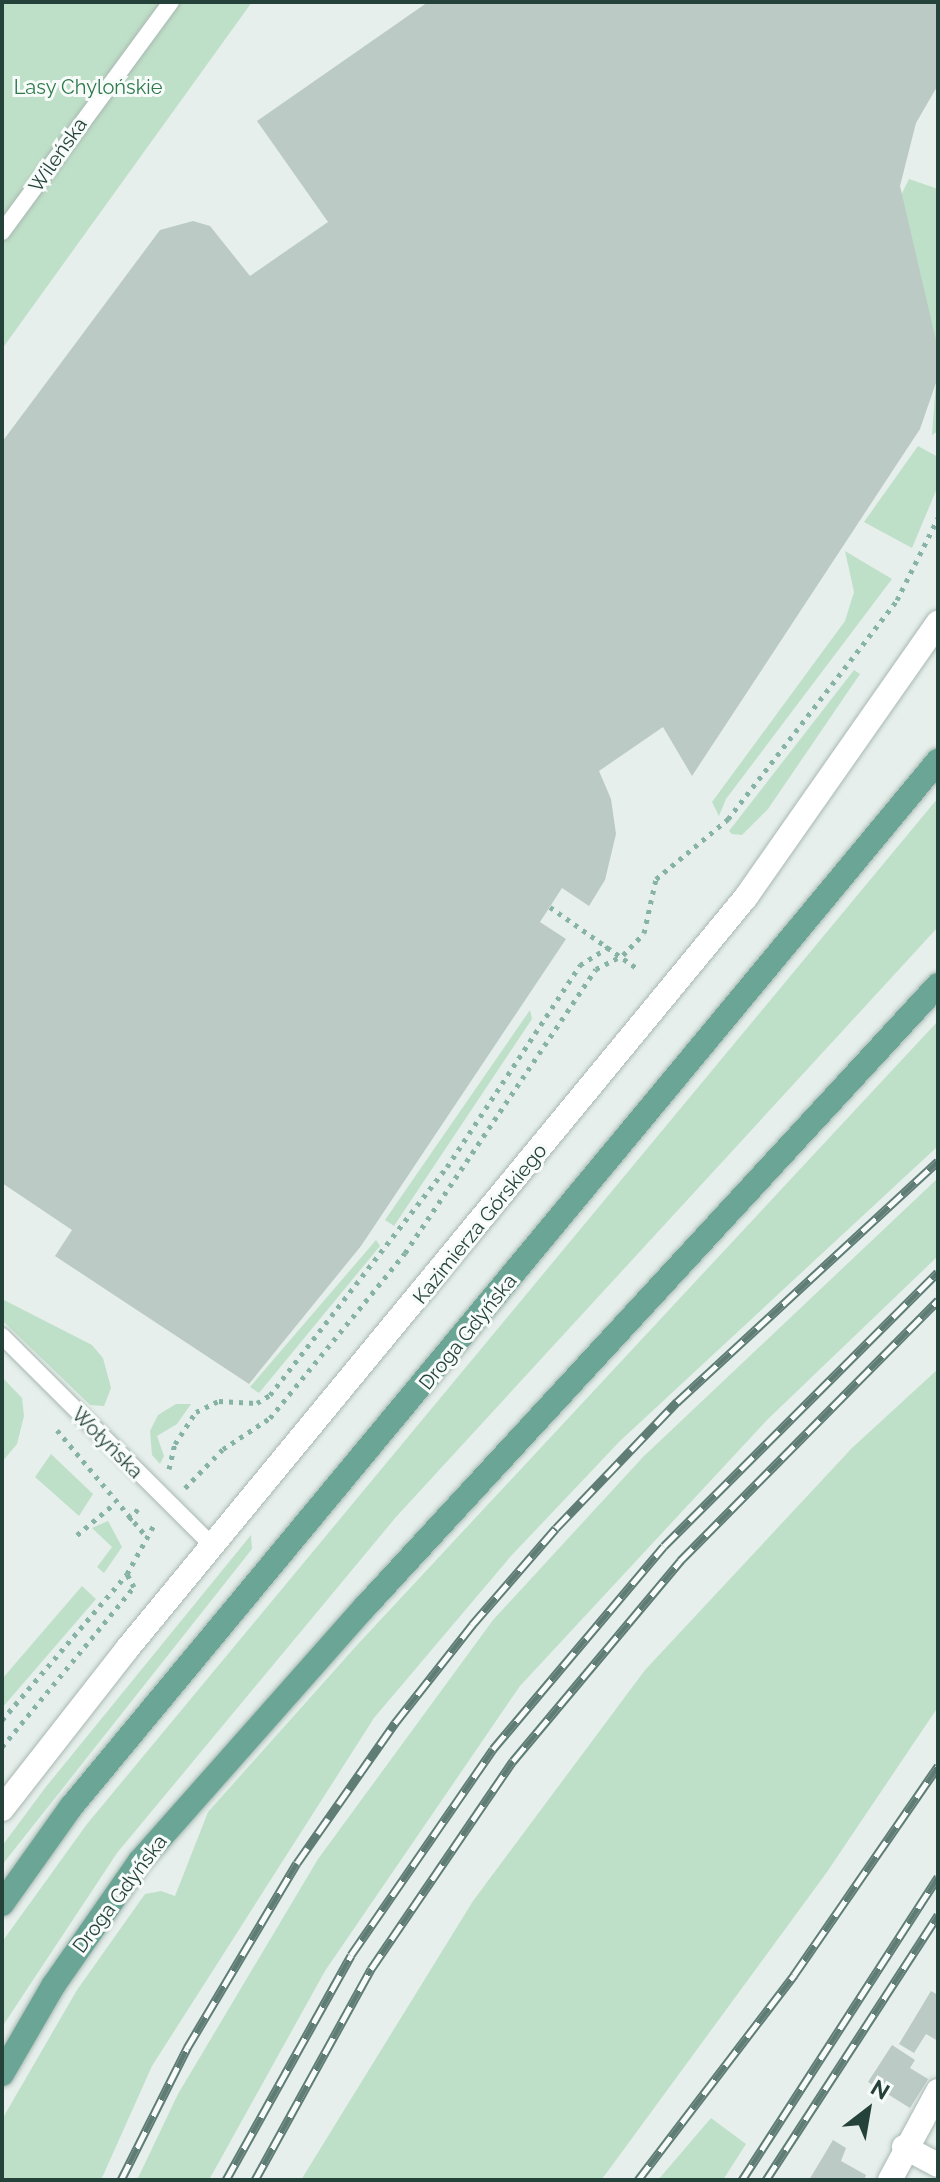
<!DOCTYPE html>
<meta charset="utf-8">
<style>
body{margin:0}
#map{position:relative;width:940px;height:2182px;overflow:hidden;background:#e6efeb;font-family:Raleway,sans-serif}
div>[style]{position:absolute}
.green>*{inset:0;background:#bfe0c8}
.building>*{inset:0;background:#bbcac4}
.path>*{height:5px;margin-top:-2.5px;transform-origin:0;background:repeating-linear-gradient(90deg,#86b3a5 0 4px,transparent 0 10px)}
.roads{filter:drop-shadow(0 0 2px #a8b8b2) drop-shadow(0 0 2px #a8b8b2)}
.lane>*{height:16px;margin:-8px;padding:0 8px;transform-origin:8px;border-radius:8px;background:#fff}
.street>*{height:24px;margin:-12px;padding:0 12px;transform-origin:12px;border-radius:12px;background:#fff}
.secondary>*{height:24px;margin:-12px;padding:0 12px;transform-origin:12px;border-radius:12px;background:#fff}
.primary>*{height:24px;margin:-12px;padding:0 12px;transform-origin:12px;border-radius:12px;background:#6aa596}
.rail>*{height:9px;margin-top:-4.5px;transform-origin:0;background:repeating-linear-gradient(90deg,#f7fbf9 0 18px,#5f7d75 0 36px);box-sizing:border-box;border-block:2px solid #5f7d75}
span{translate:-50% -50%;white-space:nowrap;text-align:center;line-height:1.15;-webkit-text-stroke:6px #f7fbf9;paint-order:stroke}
.park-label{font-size:20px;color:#2d7a4b}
.street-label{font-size:20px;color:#24423a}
.frame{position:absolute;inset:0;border:4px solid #24423a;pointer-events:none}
.north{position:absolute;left:828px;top:2070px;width:80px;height:80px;-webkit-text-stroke:6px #f7fbf9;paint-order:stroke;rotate:31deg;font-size:22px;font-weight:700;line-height:32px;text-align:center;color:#24423a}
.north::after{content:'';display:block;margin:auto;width:28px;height:36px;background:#24423a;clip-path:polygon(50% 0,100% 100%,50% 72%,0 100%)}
</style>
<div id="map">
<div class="green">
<div style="clip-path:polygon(2px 2px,252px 2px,2px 349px)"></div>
<div style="clip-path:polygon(909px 179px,938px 189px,938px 431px,932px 435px,938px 354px,901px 195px)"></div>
<div style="clip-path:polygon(918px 446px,938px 457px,938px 486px,912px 548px,864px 522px)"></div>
<div style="clip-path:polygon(845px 551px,892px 579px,726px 799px,719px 816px,712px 802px,845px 621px,854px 592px)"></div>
<div style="clip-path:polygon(854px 670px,860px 674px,768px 809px,742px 835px,732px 834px,729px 831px)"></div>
<div style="clip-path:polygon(938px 798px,938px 927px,396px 1517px,117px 1853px,2px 2027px,2px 1942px,87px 1824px)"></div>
<div style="clip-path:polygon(530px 1010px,532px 1019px,394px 1226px,385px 1220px)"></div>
<div style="clip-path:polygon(938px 1021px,938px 1146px,620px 1441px,511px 1556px,374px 1718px,152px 2066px,101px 2180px,2px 2180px,4px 2116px,77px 1990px,145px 1894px,161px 1891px,175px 1896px,208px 1812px,358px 1644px)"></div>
<div style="clip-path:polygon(938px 1178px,938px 1256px,767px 1420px,520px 1686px,325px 1971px,209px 2180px,137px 2180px,178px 2094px,318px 1859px,493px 1620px,643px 1457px)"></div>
<div style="clip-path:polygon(376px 1240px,380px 1246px,259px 1393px,250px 1387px)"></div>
<div style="clip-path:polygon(2px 1299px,92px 1345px,103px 1358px,111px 1388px,104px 1406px,90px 1405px,2px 1320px)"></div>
<div style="clip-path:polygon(938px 1369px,938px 1707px,827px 1872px,608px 2171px,601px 2180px,301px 2180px,473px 1901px,645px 1670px,852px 1448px)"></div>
<div style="clip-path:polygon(2px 1377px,22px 1398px,24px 1416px,17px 1444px,2px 1462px)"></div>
<div style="clip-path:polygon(176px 1404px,191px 1404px,177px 1424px,157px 1436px,164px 1456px,160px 1464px,152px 1455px,150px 1431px,158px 1415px)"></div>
<div style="clip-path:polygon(51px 1454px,93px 1494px,79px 1516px,35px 1477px)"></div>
<div style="clip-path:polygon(108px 1521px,122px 1547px,104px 1573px,97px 1567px,112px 1547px,92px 1528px)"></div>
<div style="clip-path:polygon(251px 1535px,252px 1549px,2px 1865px,2px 1846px,45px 1788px)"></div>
<div style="clip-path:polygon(82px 1586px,96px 1599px,2px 1708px,2px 1679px)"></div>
<div style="clip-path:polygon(711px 2118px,746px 2144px,723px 2180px,658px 2180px)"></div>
</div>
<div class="building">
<div style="clip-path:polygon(428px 2px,938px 2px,938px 85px,916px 123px,900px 186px,936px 340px,937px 380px,920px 429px,692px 776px,663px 727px,599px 771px,611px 799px,616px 834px,605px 880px,589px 906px,562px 888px,540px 922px,566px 939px,361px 1246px,249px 1384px,55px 1256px,72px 1230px,2px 1183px,2px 442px,160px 230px,193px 221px,210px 226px,250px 276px,328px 222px,257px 121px)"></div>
<div style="clip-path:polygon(931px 1991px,938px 1995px,938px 2041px,926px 2034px,914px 2053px,899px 2044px)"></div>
<div style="clip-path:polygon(892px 2045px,915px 2060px,910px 2068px,928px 2079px,910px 2108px,868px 2082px)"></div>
<div style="clip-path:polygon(833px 2140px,846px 2148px,841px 2161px,866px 2175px,864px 2180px,809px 2180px)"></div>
</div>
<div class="path">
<div style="left:550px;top:907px;width:108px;rotate:35.2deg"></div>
<div style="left:57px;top:1430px;width:137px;rotate:50deg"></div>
<div style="left:169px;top:1469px;width:26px;rotate:-77deg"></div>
<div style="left:175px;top:1444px;width:38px;rotate:-57deg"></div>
<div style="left:196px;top:1412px;width:25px;rotate:-26deg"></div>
<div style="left:219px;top:1401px;width:38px;rotate:3deg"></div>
<div style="left:257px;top:1403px;width:15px;rotate:-32deg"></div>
<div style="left:270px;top:1395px;width:289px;rotate:-52.2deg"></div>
<div style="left:447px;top:1167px;width:242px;rotate:-56.6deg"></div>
<div style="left:580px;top:965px;width:36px;rotate:-32deg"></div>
<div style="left:185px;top:1488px;width:54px;rotate:-45.7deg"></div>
<div style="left:223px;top:1449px;width:56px;rotate:-33.4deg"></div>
<div style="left:270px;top:1418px;width:213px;rotate:-50.7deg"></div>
<div style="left:405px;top:1253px;width:342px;rotate:-56.1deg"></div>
<div style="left:596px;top:969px;width:30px;rotate:-27deg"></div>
<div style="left:623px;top:955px;width:30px;rotate:-46deg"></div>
<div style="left:644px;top:933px;width:55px;rotate:-77.5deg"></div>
<div style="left:656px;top:879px;width:94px;rotate:-39.8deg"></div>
<div style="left:728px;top:819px;width:277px;rotate:-52.3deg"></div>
<div style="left:897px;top:600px;width:92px;rotate:-63.4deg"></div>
<div style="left:129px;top:1520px;width:19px;rotate:-51deg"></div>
<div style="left:77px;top:1535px;width:48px;rotate:-40deg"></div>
<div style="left:2px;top:1720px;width:192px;rotate:-49.4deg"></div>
<div style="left:127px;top:1574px;width:58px;rotate:-61.2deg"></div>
<div style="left:2px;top:1747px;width:207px;rotate:-50.5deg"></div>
<div style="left:134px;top:1587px;width:15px;rotate:-118deg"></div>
</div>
<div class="roads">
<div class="lane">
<div style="left:2px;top:232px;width:285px;rotate:-53.7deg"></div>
<div style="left:2px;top:1336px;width:299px;rotate:44.9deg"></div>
</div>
<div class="street">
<div style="left:904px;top:2147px;width:38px;rotate:28deg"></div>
<div style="left:890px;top:2180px;width:101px;rotate:-61.7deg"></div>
</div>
<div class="secondary">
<div style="left:2px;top:1809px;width:203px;rotate:-52deg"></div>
<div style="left:127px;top:1649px;width:974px;rotate:-50.54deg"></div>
<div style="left:746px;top:897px;width:335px;rotate:-55deg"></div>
</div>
<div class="primary">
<div style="left:2px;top:1904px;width:119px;rotate:-54.6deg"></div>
<div style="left:71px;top:1807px;width:1359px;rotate:-50.35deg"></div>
<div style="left:2px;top:2074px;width:102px;rotate:-59.9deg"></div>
<div style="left:53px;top:1986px;width:152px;rotate:-55.2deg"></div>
<div style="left:140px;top:1861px;width:338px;rotate:-48.5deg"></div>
<div style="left:364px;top:1608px;width:847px;rotate:-47.34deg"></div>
</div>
</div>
<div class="rail">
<div style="left:121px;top:2180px;width:148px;rotate:-63.4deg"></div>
<div style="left:187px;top:2048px;width:215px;rotate:-59.3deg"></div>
<div style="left:297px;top:1863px;width:171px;rotate:-55deg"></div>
<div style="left:395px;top:1723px;width:125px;rotate:-51.8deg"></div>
<div style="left:472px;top:1625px;width:128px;rotate:-49.1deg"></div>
<div style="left:556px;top:1528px;width:175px;rotate:-46.2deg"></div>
<div style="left:677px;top:1402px;width:355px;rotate:-42.7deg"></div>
<div style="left:226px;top:2180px;width:257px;rotate:-60.9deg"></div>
<div style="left:351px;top:1955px;width:250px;rotate:-55.4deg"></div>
<div style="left:493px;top:1749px;width:265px;rotate:-49.9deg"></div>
<div style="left:664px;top:1546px;width:387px;rotate:-45deg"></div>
<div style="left:255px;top:2180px;width:241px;rotate:-61.2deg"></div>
<div style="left:371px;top:1969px;width:252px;rotate:-55.7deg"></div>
<div style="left:513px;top:1761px;width:261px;rotate:-50.1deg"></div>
<div style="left:680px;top:1561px;width:367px;rotate:-45.3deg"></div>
<div style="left:638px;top:2180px;width:258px;rotate:-52.7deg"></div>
<div style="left:794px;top:1975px;width:254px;rotate:-55.4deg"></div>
<div style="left:742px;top:2180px;width:361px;rotate:-57.1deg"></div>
<div style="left:766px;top:2180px;width:316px;rotate:-57deg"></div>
</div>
<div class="park-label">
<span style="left:88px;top:87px">Lasy Chylońskie</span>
</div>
<div class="street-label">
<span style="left:58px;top:155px;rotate:-55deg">Wileńska</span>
<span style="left:480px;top:1224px;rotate:-51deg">Kazimierza Górskiego</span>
<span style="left:468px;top:1332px;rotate:-51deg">Droga Gdyńska</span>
<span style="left:107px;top:1443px;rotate:45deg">Wołyńska</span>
<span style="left:120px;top:1894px;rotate:-53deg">Droga Gdyńska</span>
</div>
<div class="frame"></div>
<div class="north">N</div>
</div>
